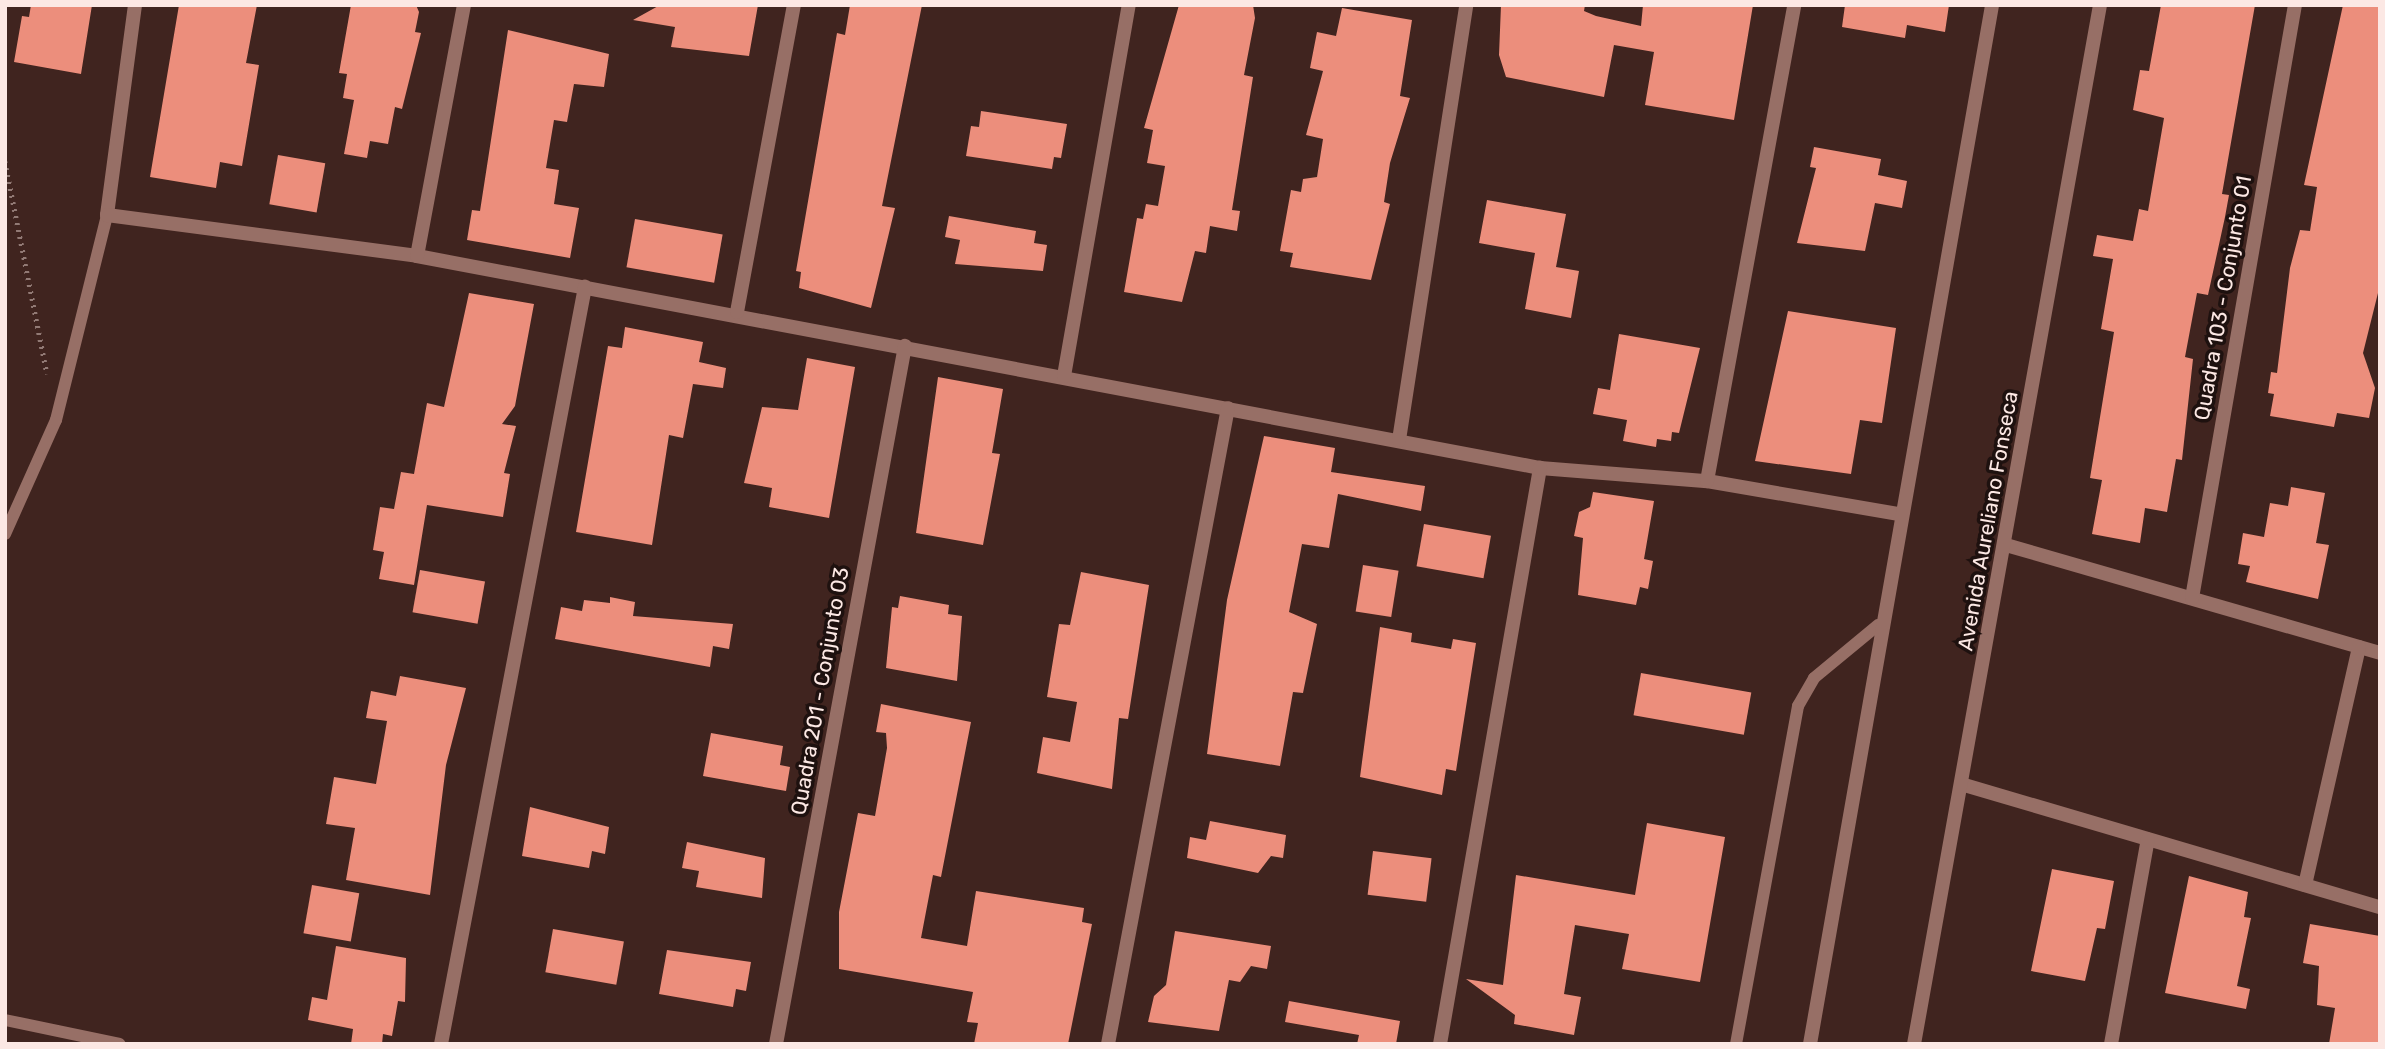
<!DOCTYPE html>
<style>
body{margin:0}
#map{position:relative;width:2385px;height:1049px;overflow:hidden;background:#40241f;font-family:Rubik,sans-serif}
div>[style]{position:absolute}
.building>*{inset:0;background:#ec8e7c;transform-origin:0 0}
.path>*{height:4.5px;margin-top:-2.25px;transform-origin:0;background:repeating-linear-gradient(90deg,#927a75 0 2px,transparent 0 7px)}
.lane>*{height:12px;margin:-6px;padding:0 6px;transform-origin:6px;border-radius:6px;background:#976f66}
.street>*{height:14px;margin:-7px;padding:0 7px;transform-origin:7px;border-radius:7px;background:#976f66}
span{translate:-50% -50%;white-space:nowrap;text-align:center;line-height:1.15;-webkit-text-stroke:7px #1e110f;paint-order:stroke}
.street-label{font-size:21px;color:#fce8e4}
.frame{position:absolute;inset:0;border:7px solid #fce8e4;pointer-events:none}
</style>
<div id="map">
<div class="building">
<div style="clip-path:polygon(31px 5px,92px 5px,81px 74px,14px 62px,22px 16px,29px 17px)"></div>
<div style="clip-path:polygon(179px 5px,257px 5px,246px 63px,259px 65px,242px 166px,220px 162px,216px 188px,150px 177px)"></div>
<div style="clip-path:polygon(351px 5px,416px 5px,419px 12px,415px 32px,421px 33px,402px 109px,395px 107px,388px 144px,370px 141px,367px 158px,344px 154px,354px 100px,343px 98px,347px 74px,339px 73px)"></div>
<div style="clip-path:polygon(660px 5px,758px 5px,749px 56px,671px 47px,675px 27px,633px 20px)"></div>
<div style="clip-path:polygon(850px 5px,922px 5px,882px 206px,895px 208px,871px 308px,799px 288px,801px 272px,796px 271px,837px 33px,845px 35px)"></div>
<div style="clip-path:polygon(1179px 5px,1253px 5px,1255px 18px,1244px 75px,1253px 77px,1232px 210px,1240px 211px,1237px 231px,1210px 226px,1206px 253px,1195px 251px,1182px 302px,1124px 292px,1137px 218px,1143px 219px,1146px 204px,1158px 206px,1165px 166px,1147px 163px,1153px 130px,1144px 128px)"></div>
<div style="clip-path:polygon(1501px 5px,1585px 5px,1584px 11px,1596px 16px,1641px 26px,1643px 5px,1753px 5px,1734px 120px,1645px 105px,1654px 52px,1614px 45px,1604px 97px,1506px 77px,1499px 55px)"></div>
<div style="clip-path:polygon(1845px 5px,1949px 5px,1945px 32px,1907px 25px,1905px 38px,1842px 27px)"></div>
<div style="clip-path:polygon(2161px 5px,2255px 5px,2222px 194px,2229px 195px,2225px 217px,2208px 295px,2197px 293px,2185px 357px,2193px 359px,2182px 460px,2176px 459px,2167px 512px,2145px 508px,2140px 543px,2092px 534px,2102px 480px,2090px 478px,2114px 332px,2101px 329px,2113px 259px,2093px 256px,2097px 235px,2133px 241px,2139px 209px,2148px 211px,2164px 118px,2133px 110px,2140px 70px,2149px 71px)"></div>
<div style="clip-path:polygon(2343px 5px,2380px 5px,2380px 285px,2363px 353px,2375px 388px,2369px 418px,2337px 413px,2334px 427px,2270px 416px,2274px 394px,2268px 393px,2271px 372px,2277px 373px,2290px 268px,2300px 230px,2310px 231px,2317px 187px,2304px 185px)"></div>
<div style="clip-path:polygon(1342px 8px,1412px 20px,1400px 96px,1410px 98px,1390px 163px,1384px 202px,1390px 204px,1371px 280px,1290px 267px,1293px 253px,1280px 251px,1291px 190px,1301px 192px,1303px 179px,1317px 177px,1323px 139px,1306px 135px,1323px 71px,1310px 68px,1317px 32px,1336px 36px)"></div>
<div style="clip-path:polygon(508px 30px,609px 54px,604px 87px,574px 84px,567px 122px,554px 120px,546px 168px,559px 170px,554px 204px,579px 208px,570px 258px,467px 240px,472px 210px,480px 211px)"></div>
<div style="clip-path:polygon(981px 111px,1067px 124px,1061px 158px,1054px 157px,1052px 169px,966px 156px,971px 126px,979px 127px)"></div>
<div style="clip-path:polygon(1814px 147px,1881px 159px,1878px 175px,1907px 181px,1902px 208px,1875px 203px,1865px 251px,1797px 243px,1816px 168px,1810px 167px)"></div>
<div style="left:278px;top:155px;width:48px;height:50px;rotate:10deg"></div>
<div style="clip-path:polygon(1487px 200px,1566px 214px,1556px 267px,1579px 271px,1571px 318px,1525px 309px,1535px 253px,1479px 243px)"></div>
<div style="clip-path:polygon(949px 216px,1036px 231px,1034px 243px,1047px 245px,1043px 271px,955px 264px,960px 240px,945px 237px)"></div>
<div style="left:635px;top:219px;width:89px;height:49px;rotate:10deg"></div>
<div style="clip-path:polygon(469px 293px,534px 304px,515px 406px,502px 424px,516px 426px,504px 473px,510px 474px,503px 517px,427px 505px,414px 585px,379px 579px,384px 552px,373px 550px,380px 507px,394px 509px,401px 472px,414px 474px,427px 403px,444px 407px)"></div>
<div style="clip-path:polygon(1788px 311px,1896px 328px,1882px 423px,1860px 420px,1851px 474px,1755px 461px)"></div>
<div style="clip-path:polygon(625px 327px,703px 342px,699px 362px,726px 368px,723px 388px,693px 384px,683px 438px,669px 435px,652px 545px,576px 532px,608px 346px,622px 348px)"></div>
<div style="clip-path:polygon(1619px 334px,1700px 348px,1679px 433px,1672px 432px,1671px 441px,1657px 439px,1656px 447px,1623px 441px,1627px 420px,1593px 414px,1598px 388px,1610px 390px)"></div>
<div style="clip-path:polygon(807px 358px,855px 367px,829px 518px,769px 507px,772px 488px,744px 483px,762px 407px,798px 410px)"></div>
<div style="clip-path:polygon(938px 377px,1003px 389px,992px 453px,1000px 454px,983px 545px,916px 533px)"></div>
<div style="clip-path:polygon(1264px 436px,1335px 448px,1331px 472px,1425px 486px,1421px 511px,1338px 494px,1329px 548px,1302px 544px,1289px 612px,1317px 624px,1303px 693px,1293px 692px,1280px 766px,1207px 754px,1227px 600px)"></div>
<div style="clip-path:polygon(2291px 487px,2325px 493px,2316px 543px,2329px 545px,2318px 599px,2246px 582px,2250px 566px,2238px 564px,2243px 533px,2264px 537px,2270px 503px,2288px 506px)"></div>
<div style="clip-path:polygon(1593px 492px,1654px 501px,1644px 559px,1653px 561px,1648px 589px,1640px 587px,1636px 605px,1578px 595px,1583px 538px,1574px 536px,1579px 512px,1590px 507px)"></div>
<div style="left:1424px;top:524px;width:68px;height:43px;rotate:10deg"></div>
<div style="left:1363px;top:565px;width:36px;height:47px;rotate:9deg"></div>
<div style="left:420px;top:570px;width:66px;height:43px;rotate:10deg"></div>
<div style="clip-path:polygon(1081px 572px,1149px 585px,1128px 719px,1119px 718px,1112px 789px,1037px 773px,1043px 737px,1070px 742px,1077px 702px,1047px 697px,1059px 624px,1070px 625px)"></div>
<div style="clip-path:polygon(900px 596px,949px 605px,948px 614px,962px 616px,957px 681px,886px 668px,892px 607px,898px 608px)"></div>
<div style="clip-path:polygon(610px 597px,635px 602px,633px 616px,733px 624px,729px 649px,713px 646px,710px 667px,555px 639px,561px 607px,582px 611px,584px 600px,610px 603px)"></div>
<div style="clip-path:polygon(1380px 627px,1412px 633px,1411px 642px,1451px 649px,1453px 639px,1476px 643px,1456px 771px,1446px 769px,1442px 795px,1360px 777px)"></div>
<div style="left:1641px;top:673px;width:112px;height:43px;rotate:10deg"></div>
<div style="clip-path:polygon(400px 676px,466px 688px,446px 765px,430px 895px,346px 880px,355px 828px,326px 824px,334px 777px,376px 784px,387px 721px,366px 718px,371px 691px,396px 696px)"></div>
<div style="clip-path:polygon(881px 704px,971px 722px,941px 877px,933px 875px,921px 938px,967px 946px,976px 891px,1084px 908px,1082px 922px,1092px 924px,1068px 1044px,974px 1044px,978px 1023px,967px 1022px,973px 992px,839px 969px,839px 912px,858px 813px,875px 816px,887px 748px,886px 733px,876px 732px)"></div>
<div style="clip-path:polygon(711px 733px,783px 746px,780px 765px,790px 767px,786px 791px,703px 776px)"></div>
<div style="clip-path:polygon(530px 807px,609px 827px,605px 854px,592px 851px,589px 868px,522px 856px)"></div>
<div style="clip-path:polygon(1210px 821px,1286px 835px,1283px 858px,1271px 856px,1258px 873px,1187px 858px,1190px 837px,1206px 840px)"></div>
<div style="clip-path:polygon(1647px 823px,1725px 837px,1700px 982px,1622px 969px,1629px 934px,1575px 925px,1564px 994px,1581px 997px,1574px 1035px,1514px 1024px,1515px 1015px,1466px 979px,1503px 985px,1516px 875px,1635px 895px)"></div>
<div style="clip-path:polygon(687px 842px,765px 858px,762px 898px,696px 887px,699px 871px,682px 868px)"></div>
<div style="left:1373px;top:851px;width:59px;height:44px;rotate:7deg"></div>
<div style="clip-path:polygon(2052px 869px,2114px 881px,2105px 929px,2097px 928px,2085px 981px,2031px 971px)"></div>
<div style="clip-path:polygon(2189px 876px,2248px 892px,2244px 917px,2251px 918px,2237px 986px,2250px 989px,2246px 1009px,2165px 993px)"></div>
<div style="left:312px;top:885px;width:48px;height:49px;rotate:10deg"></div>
<div style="clip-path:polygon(2310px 924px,2380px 936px,2380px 1044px,2329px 1044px,2335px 1008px,2317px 1005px,2319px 966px,2303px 963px)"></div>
<div style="left:553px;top:929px;width:72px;height:44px;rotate:10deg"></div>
<div style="clip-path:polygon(1175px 931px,1271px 946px,1267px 969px,1251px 966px,1240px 982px,1229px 980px,1219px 1031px,1148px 1022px,1154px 996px,1166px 985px)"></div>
<div style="clip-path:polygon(336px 946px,406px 958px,405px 1002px,398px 1001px,392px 1036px,383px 1034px,382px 1044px,351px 1044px,353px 1029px,308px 1020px,312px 997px,327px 1000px)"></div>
<div style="clip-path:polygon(667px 950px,751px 962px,746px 991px,736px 989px,733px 1007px,659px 994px)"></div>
<div style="clip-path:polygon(1289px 1001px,1400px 1021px,1396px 1044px,1357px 1044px,1359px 1035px,1285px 1022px)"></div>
</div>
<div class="path">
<div style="left:5px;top:161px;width:217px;rotate:78.8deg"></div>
</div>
<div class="lane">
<div style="left:5px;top:534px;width:125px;rotate:-65.9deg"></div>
<div style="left:56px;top:420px;width:211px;rotate:-76deg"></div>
<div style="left:5px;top:1020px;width:117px;rotate:11.8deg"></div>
<div style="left:1736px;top:1044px;width:344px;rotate:-79.6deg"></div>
<div style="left:1798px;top:706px;width:32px;rotate:-60deg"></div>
<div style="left:1814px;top:678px;width:83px;rotate:-39.6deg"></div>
</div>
<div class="street">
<div style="left:135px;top:5px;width:212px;rotate:97.6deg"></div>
<div style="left:107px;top:215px;width:313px;rotate:7.5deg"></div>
<div style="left:417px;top:256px;width:1143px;rotate:10.69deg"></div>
<div style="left:1540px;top:468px;width:168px;rotate:4.5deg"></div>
<div style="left:1707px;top:481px;width:195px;rotate:9.8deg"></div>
<div style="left:417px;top:256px;width:255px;rotate:-79.4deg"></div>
<div style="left:737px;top:312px;width:312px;rotate:-79.5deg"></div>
<div style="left:1064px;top:376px;width:377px;rotate:-80.1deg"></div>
<div style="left:1399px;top:440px;width:440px;rotate:-81.2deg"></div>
<div style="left:1707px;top:481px;width:484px;rotate:-79.6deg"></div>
<div style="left:2006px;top:545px;width:389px;rotate:16.1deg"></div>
<div style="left:2192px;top:598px;width:602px;rotate:-80.15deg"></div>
<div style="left:1961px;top:784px;width:437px;rotate:16.4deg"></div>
<div style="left:2305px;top:885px;width:244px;rotate:-77.2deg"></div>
<div style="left:441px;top:1044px;width:771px;rotate:-79.23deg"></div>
<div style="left:776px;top:1044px;width:710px;rotate:-79.53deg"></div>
<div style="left:1108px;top:1044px;width:647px;rotate:-79.32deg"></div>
<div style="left:1440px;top:1044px;width:585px;rotate:-80.15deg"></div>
<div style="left:1810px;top:1044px;width:1055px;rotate:-80.06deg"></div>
<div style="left:1914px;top:1044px;width:1056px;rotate:-79.85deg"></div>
<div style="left:2111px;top:1044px;width:208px;rotate:-79.8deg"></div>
</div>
<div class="street-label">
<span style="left:2223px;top:298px;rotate:-80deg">Quadra 103 - Conjunto 01</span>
<span style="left:1988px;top:521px;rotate:-80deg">Avenida Aureliano Fonseca</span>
<span style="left:820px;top:691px;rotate:-80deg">Quadra 201 - Conjunto 03</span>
</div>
<div class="frame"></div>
</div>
